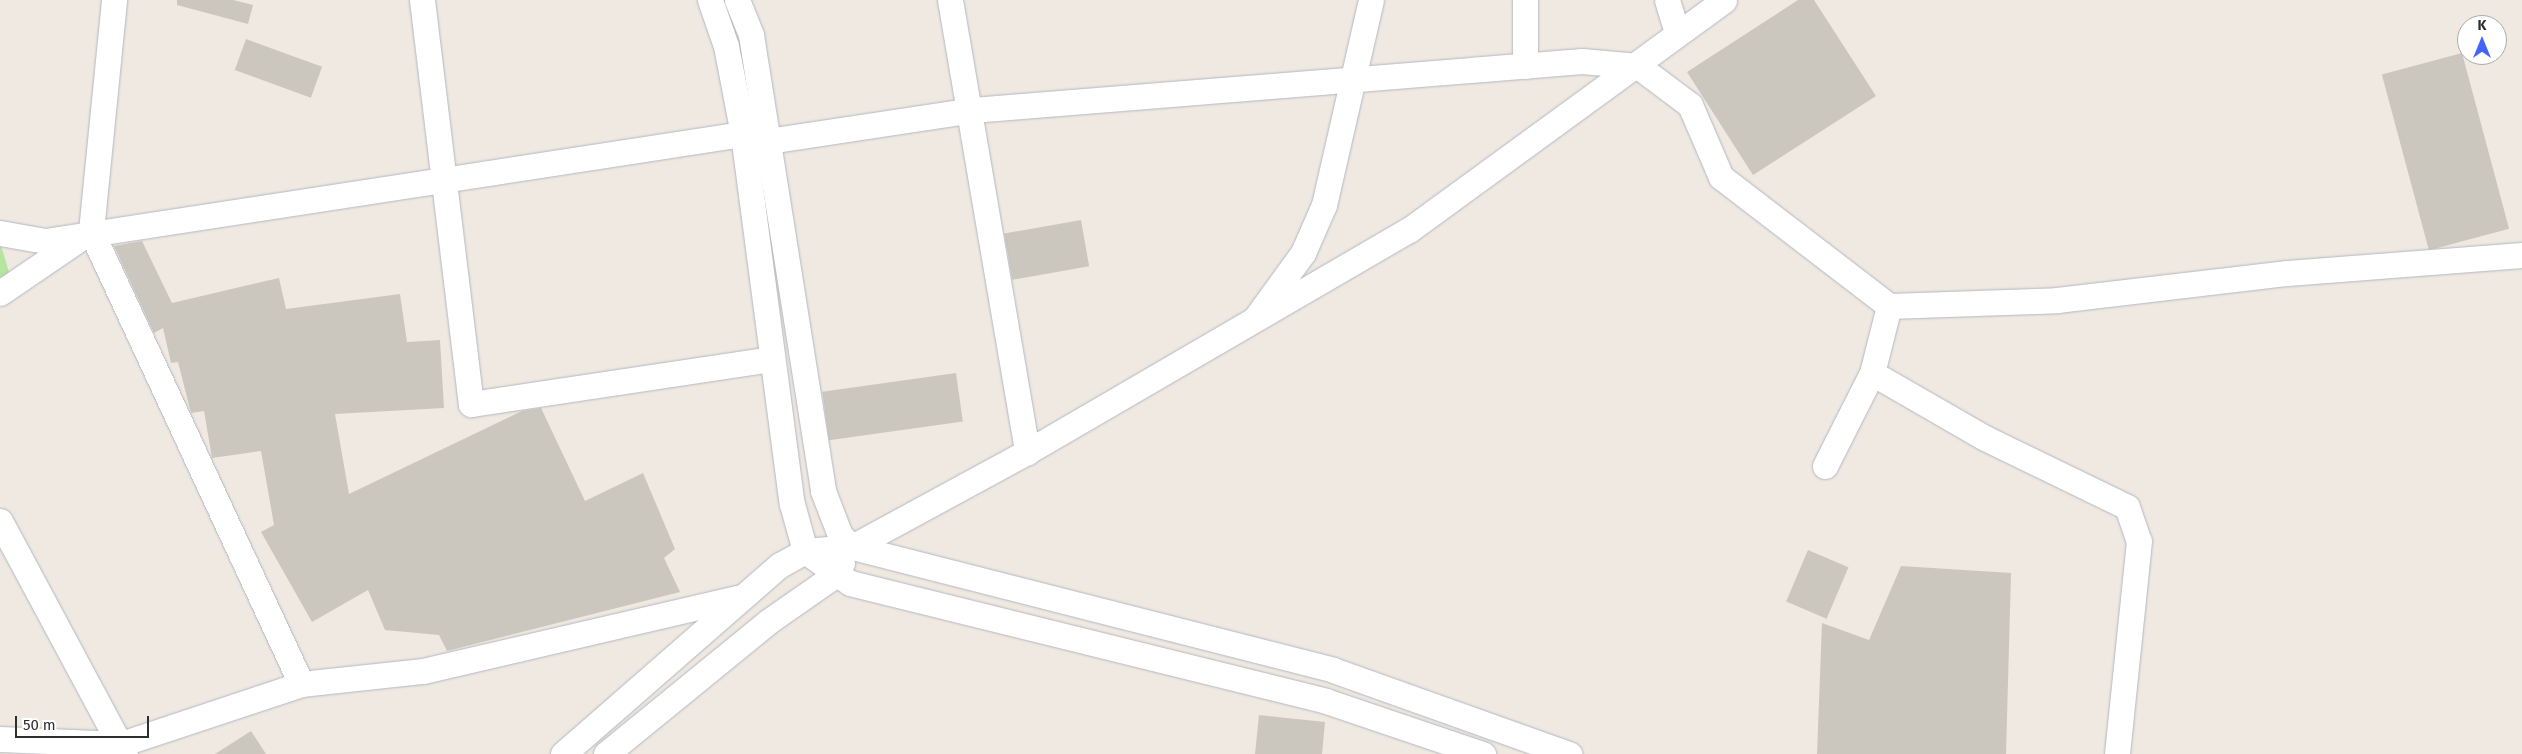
<!DOCTYPE html>
<style>
body{margin:0}
#map{position:relative;width:2522px;height:754px;overflow:hidden;background:#efe9e1;font-family:"Fira Sans",sans-serif}
div>[style]{position:absolute}
.green>*{inset:0;background:#b6e59e}
.building>*{inset:0;background:#cbc7bf;transform-origin:0 0}
.roads{filter:drop-shadow(0 0 1px #b4b7c1) drop-shadow(0 0 1px #b4b7c1)}
.minor>*{height:25px;margin:-12.5px;padding:0 12.5px;transform-origin:12.5px;border-radius:12.5px;background:#fff}
span{translate:-50% -50%;white-space:nowrap;text-align:center;line-height:1.15;-webkit-text-stroke:5px #fff;paint-order:stroke}
.north{position:absolute;left:2457px;top:15px;width:50px;height:50px;box-sizing:border-box;background:#fff;border:1px solid #ababab;border-radius:50%;rotate:0deg;font-size:14px;font-weight:700;line-height:20px;text-align:center;color:#2e2e2e}
.north::after{content:'';display:block;margin:auto;width:18px;height:22px;background:#4264fb;clip-path:polygon(50% 0,100% 100%,50% 72%,0 100%)}
.scale{position:absolute;left:15px;top:716px;width:134px;height:22px;box-sizing:border-box;border:2px solid #2e2e2e;border-top:0;padding-left:6px;font-size:15px;line-height:18px;white-space:nowrap;color:#2e2e2e;-webkit-text-stroke:4px #fff;paint-order:stroke}
</style>
<div id="map">
<div class="green">
<div style="clip-path:polygon(0 242px,9px 272px,0 278px)"></div>
</div>
<div class="building">
<div style="clip-path:polygon(177px 0,233px 0,253px 5px,248px 24px,177px 5px)"></div>
<div style="clip-path:polygon(1798px 0,1814px 0,1876px 96px,1753px 175px,1687px 72px)"></div>
<div style="left:246px;top:39px;width:81px;height:33px;rotate:20deg"></div>
<div style="left:2462px;top:53px;width:182px;height:83px;rotate:75deg"></div>
<div style="left:1081px;top:220px;width:47px;height:78px;rotate:80deg"></div>
<div style="clip-path:polygon(142px 241px,172px 303px,279px 278px,286px 309px,400px 294px,407px 342px,440px 340px,444px 408px,335px 414px,349px 494px,522px 411px,541px 408px,585px 501px,643px 473px,675px 549px,664px 558px,680px 592px,447px 651px,439px 635px,385px 630px,368px 590px,312px 622px,261px 532px,274px 525px,261px 451px,212px 458px,204px 411px,191px 413px,178px 362px,171px 363px,163px 328px,154px 333px,114px 246px)"></div>
<div style="left:956px;top:373px;width:49px;height:135px;rotate:82deg"></div>
<div style="left:1808px;top:550px;width:44px;height:56px;rotate:23deg"></div>
<div style="clip-path:polygon(1901px 566px,2011px 573px,2006px 754px,1817px 754px,1822px 623px,1869px 640px)"></div>
<div style="clip-path:polygon(1259px 715px,1325px 722px,1322px 754px,1255px 754px)"></div>
<div style="clip-path:polygon(251px 731px,266px 754px,215px 754px)"></div>
</div>
<div class="roads">
<div class="minor">
<div style="left:422px;top:0;width:407px;rotate:83.1deg"></div>
<div style="left:471px;top:404px;width:304px;rotate:-8.5deg"></div>
<div style="left:710px;top:0;width:49px;rotate:70.8deg"></div>
<div style="left:726px;top:46px;width:90px;rotate:79.1deg"></div>
<div style="left:743px;top:134px;width:373px;rotate:82.5deg"></div>
<div style="left:792px;top:504px;width:49px;rotate:74.5deg"></div>
<div style="left:805px;top:551px;width:55px;rotate:35.4deg"></div>
<div style="left:850px;top:583px;width:490px;rotate:13.9deg"></div>
<div style="left:1326px;top:701px;width:166px;rotate:18.7deg"></div>
<div style="left:737px;top:0;width:38px;rotate:68deg"></div>
<div style="left:751px;top:35px;width:462px;rotate:81deg"></div>
<div style="left:823px;top:491px;width:47px;rotate:68.9deg"></div>
<div style="left:840px;top:535px;width:17px;rotate:45deg"></div>
<div style="left:852px;top:547px;width:496px;rotate:14.3deg"></div>
<div style="left:1333px;top:670px;width:251px;rotate:19.6deg"></div>
<div style="left:950px;top:0;width:459px;rotate:80.3deg"></div>
<div style="left:1525px;top:0;width:66px;rotate:90deg"></div>
<div style="left:1667px;top:0;width:34px;rotate:73deg"></div>
<div style="left:768px;top:141px;width:206px;rotate:-8.6deg"></div>
<div style="left:972px;top:110px;width:612px;rotate:-4.59deg"></div>
<div style="left:1582px;top:61px;width:56px;rotate:5.1deg"></div>
<div style="left:1638px;top:66px;width:65px;rotate:36.9deg"></div>
<div style="left:1690px;top:105px;width:78px;rotate:66.7deg"></div>
<div style="left:1721px;top:177px;width:212px;rotate:37.5deg"></div>
<div style="left:1889px;top:306px;width:168px;rotate:-2deg"></div>
<div style="left:2057px;top:300px;width:232px;rotate:-6.7deg"></div>
<div style="left:2287px;top:273px;width:236px;rotate:-4.4deg"></div>
<div style="left:91px;top:231px;width:499px;rotate:65.1deg"></div>
<div style="left:0;top:233px;width:46px;rotate:10.1deg"></div>
<div style="left:45px;top:241px;width:706px;rotate:-8.72deg"></div>
<div style="left:0;top:293px;width:110px;rotate:-34.3deg"></div>
<div style="left:91px;top:231px;width:232px;rotate:-84.3deg"></div>
<div style="left:1889px;top:306px;width:69px;rotate:104.2deg"></div>
<div style="left:1872px;top:373px;width:130px;rotate:29.9deg"></div>
<div style="left:1985px;top:438px;width:158px;rotate:25.9deg"></div>
<div style="left:2127px;top:507px;width:36px;rotate:71deg"></div>
<div style="left:2139px;top:541px;width:214px;rotate:95.9deg"></div>
<div style="left:1257px;top:316px;width:78px;rotate:-53.9deg"></div>
<div style="left:1303px;top:253px;width:52px;rotate:-66.4deg"></div>
<div style="left:1324px;top:205px;width:210px;rotate:-77.1deg"></div>
<div style="left:1825px;top:466px;width:104px;rotate:-63.2deg"></div>
<div style="left:0;top:521px;width:264px;rotate:61.8deg"></div>
<div style="left:0;top:739px;width:121px;rotate:2.4deg"></div>
<div style="left:121px;top:744px;width:190px;rotate:-18.4deg"></div>
<div style="left:301px;top:684px;width:123px;rotate:-6.1deg"></div>
<div style="left:423px;top:671px;width:326px;rotate:-13.1deg"></div>
<div style="left:563px;top:754px;width:288px;rotate:-41.1deg"></div>
<div style="left:780px;top:565px;width:29px;rotate:-29deg"></div>
<div style="left:805px;top:551px;width:47px;rotate:-4.9deg"></div>
<div style="left:852px;top:547px;width:199px;rotate:-28.5deg"></div>
<div style="left:1027px;top:452px;width:442px;rotate:-30.2deg"></div>
<div style="left:1409px;top:230px;width:390px;rotate:-36.1deg"></div>
<div style="left:606px;top:754px;width:210px;rotate:-39.2deg"></div>
<div style="left:769px;top:621px;width:80px;rotate:-34.9deg"></div>
<div style="left:835px;top:575px;width:14px;rotate:-60deg"></div>
</div>
</div>
<div class="north">K</div>
<div class="scale">50 m</div>
</div>
